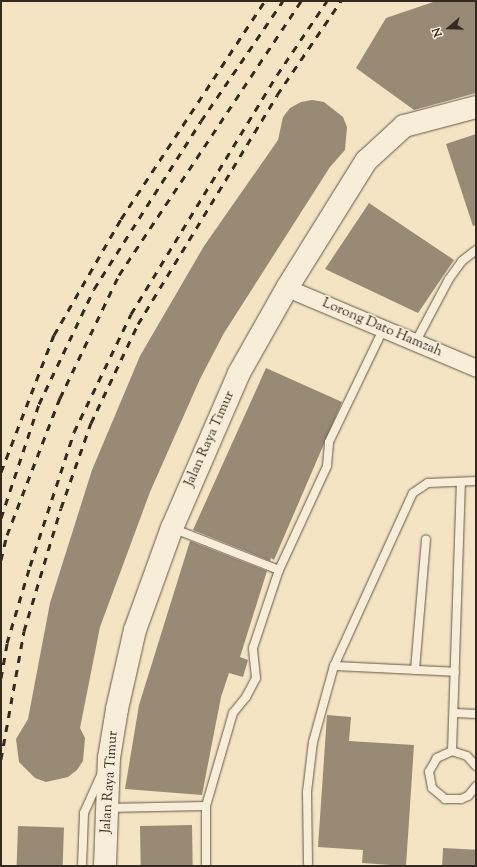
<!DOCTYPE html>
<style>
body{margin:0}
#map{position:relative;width:477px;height:867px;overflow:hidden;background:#f5e4c4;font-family:"Sorts Mill Goudy",serif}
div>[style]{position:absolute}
.building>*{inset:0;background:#988a74;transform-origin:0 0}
.roads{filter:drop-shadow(0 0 1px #645848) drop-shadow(0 0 1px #645848)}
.lane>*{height:8px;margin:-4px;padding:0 4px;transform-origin:4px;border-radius:4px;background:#f8edd9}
.street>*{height:17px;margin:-8.5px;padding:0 8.5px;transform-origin:8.5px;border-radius:8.5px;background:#f8edd9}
.secondary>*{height:22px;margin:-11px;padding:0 11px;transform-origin:11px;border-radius:11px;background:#f8edd9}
.rail>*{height:3px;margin-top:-1.5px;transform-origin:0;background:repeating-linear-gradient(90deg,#33291e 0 7px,transparent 0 14px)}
span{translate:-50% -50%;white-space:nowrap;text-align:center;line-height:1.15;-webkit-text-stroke:3.5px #f8edd9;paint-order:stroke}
.street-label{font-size:14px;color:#33291e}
.frame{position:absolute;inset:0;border:2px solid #33291e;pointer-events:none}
.north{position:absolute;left:429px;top:8px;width:40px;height:40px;-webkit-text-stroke:3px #f8edd9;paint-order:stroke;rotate:250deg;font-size:11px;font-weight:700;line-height:16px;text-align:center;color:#33291e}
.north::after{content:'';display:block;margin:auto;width:14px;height:18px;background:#33291e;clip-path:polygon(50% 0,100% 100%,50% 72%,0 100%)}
</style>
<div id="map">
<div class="building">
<div style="clip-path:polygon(436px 1px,476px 1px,476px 93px,414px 110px,356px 68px,386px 18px)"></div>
<div style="clip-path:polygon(312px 100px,324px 102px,343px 117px,347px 127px,345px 150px,330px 167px,224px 333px,200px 379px,150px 492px,100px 627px,80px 728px,85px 738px,83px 761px,77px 770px,68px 777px,46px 782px,35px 778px,19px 762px,16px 739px,28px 719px,50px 603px,92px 470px,140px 356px,204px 246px,278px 140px,283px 117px,290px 108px,301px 102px)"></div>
<div style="clip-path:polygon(476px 134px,476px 225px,473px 226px,446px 144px)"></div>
<div style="clip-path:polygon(369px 203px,454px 260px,418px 313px,325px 269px)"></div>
<div style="clip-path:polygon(266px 368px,342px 402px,274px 560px,271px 558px,270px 561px,193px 530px)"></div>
<div style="clip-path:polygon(190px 541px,267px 571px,240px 657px,248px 660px,243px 677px,229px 673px,221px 697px,202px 795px,125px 789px,139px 705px)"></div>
<div style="clip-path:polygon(327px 715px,351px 717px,349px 741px,414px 745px,406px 866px,362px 863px,363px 850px,318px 847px)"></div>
<div style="left:192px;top:825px;width:41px;height:52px;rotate:89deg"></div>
<div style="left:18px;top:826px;width:46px;height:40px;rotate:2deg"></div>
<div style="left:443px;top:848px;width:33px;height:18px;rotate:3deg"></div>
</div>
<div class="roads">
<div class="lane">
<div style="left:415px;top:343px;width:72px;rotate:-62deg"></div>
<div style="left:449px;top:279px;width:22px;rotate:-54deg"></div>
<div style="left:462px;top:261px;width:18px;rotate:-38deg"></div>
<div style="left:279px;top:570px;width:115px;rotate:-65.2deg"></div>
<div style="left:327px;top:466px;width:24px;rotate:-85deg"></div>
<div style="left:329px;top:442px;width:124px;rotate:-64.3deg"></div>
<div style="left:334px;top:666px;width:121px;rotate:2.8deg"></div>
<div style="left:415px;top:670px;width:131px;rotate:-85.2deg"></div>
<div style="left:455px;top:713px;width:21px;rotate:3deg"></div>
<div style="left:452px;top:751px;width:268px;rotate:-88.1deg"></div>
<div style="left:476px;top:766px;width:13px;rotate:-132deg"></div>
<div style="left:467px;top:756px;width:16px;rotate:-162deg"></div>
<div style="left:452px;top:751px;width:17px;rotate:155deg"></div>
<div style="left:437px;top:758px;width:16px;rotate:120deg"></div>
<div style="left:429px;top:772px;width:16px;rotate:79deg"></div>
<div style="left:432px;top:788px;width:17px;rotate:40deg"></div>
<div style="left:445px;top:799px;width:16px"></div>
<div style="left:461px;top:799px;width:8px;rotate:-23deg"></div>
<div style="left:468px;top:796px;width:13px;rotate:-51deg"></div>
<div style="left:206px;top:806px;width:60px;rotate:90deg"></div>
<div style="left:107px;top:808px;width:99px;rotate:-1.2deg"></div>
<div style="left:206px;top:806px;width:97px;rotate:-73.8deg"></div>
<div style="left:233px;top:713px;width:21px;rotate:-51deg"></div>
<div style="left:246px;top:697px;width:21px;rotate:-62deg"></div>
<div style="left:256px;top:678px;width:30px;rotate:-96deg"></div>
<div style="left:253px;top:648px;width:82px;rotate:-71.6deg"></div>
<div style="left:279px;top:570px;width:115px;rotate:-158.6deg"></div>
<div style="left:308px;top:863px;width:71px;rotate:-90.8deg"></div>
<div style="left:307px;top:792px;width:50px;rotate:-83.2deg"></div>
<div style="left:313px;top:742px;width:79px;rotate:-74.6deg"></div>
<div style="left:334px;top:666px;width:190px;rotate:-65.5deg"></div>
<div style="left:413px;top:493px;width:18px;rotate:-34deg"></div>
<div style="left:428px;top:483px;width:48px;rotate:-2.4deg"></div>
<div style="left:82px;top:866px;width:53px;rotate:-87.8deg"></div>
<div style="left:84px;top:813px;width:44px;rotate:-65.8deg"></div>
</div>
<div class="street">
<div style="left:287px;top:288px;width:205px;rotate:22.9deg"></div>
</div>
<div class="secondary">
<div style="left:105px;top:866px;width:108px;rotate:-87.9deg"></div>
<div style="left:109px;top:758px;width:50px;rotate:-80.7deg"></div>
<div style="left:117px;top:709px;width:81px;rotate:-77.2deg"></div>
<div style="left:135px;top:630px;width:109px;rotate:-70.1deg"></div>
<div style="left:172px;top:528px;width:169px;rotate:-66.6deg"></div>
<div style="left:239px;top:373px;width:98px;rotate:-60.5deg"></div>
<div style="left:287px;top:288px;width:150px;rotate:-58.1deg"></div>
<div style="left:366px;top:161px;width:52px;rotate:-42.6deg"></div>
<div style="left:404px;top:126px;width:74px;rotate:-14.8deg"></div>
</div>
</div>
<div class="rail">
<div style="left:1px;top:472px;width:147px;rotate:-68.9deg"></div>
<div style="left:54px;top:335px;width:134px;rotate:-60deg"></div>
<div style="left:121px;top:219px;width:261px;rotate:-56.6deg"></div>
<div style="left:1px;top:518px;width:120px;rotate:-71.6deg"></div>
<div style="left:39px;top:404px;width:127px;rotate:-64.4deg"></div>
<div style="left:94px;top:289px;width:199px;rotate:-57.5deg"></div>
<div style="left:201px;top:121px;width:145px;rotate:-55.7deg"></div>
<div style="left:1px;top:560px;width:26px;rotate:-77deg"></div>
<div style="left:7px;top:535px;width:147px;rotate:-68.9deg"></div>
<div style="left:60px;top:398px;width:136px;rotate:-64.4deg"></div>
<div style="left:119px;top:275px;width:329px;rotate:-56.4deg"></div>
<div style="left:1px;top:678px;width:36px;rotate:-80deg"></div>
<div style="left:7px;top:643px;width:80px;rotate:-73.4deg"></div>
<div style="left:30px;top:566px;width:141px;rotate:-71.8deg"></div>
<div style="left:74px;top:432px;width:131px;rotate:-64.2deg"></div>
<div style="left:131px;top:314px;width:280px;rotate:-58.6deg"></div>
<div style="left:277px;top:75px;width:89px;rotate:-56deg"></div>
<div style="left:1px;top:759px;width:130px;rotate:-79.8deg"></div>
<div style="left:24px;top:631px;width:128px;rotate:-73.3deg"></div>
<div style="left:61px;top:508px;width:90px;rotate:-70.6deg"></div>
<div style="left:91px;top:423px;width:110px;rotate:-64.6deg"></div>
<div style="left:138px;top:324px;width:268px;rotate:-58.7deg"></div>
<div style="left:277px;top:95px;width:114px;rotate:-55.8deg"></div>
</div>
<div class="street-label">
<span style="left:382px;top:328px;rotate:23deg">Lorong Dato Hamzah</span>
<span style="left:210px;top:439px;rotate:-66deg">Jalan Raya Timur</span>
<span style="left:110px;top:782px;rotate:-86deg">Jalan Raya Timur</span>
</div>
<div class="frame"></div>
<div class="north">N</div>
</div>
